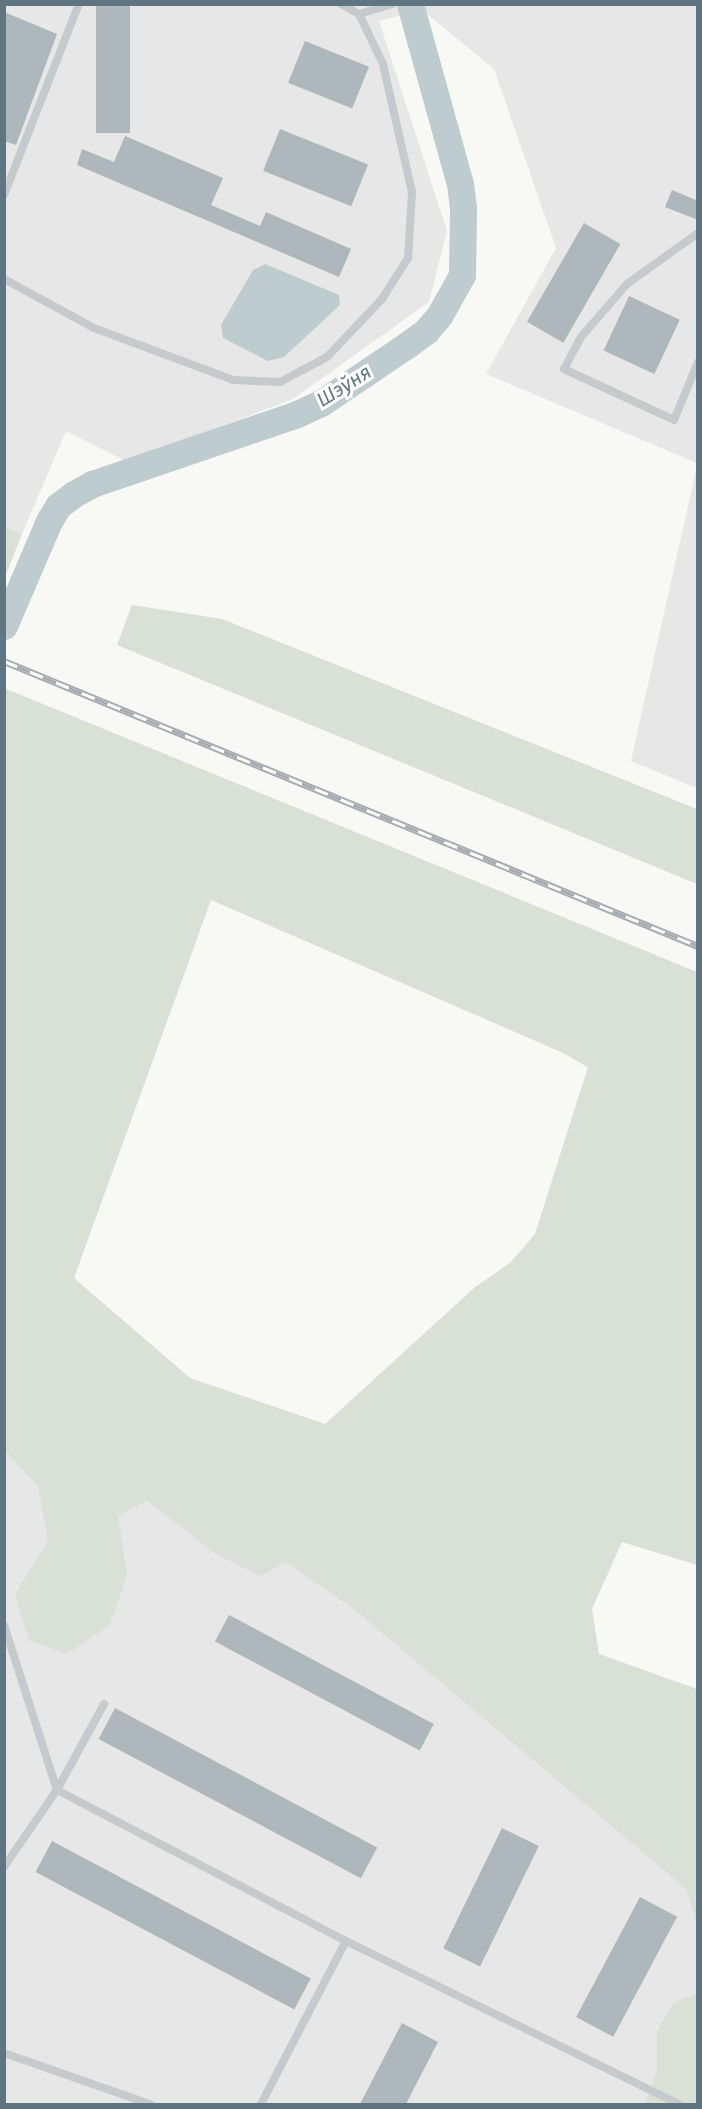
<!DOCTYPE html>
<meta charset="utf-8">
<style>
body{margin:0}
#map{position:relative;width:702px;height:2109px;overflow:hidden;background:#f8f8f5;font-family:"Fira Sans",sans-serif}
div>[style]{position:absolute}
.built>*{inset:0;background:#e6e7e6}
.green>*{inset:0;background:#d9e0d5}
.water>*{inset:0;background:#becbcf}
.river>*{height:27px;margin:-13.5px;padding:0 13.5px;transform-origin:13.5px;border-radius:13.5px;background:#becbcf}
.building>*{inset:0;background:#aeb7bc;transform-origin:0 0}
.lane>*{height:8px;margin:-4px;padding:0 4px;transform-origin:4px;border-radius:4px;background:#c5cacd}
.rail>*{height:7px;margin-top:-3.5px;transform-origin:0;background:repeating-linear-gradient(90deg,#fff 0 14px,#a5adb2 0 28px);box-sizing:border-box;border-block:2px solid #a5adb2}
span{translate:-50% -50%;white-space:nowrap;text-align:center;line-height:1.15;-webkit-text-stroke:6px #fff;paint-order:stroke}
.water-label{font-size:20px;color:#607b84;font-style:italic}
.frame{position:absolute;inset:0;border:6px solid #607582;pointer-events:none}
</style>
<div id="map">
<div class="built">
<div style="clip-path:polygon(4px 5px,697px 5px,697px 463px,486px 374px,556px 248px,494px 69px,422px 10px,379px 21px,447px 231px,429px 302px,293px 399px,127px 462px,66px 431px,22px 534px,5px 527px)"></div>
<div style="clip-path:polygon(697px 466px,698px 788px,697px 788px,631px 761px)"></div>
<div style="clip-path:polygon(4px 1406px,98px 1434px,352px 1608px,686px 1889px,697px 1926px,697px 2104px,5px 2104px)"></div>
</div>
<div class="green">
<div style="clip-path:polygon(5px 527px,22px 534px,5px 577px)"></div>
<div style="clip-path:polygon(132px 605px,222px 619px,697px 809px,697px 884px,117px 645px)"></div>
<div style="clip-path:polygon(evenodd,4px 688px,697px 972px,697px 1565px,622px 1542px,592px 1609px,599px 1654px,697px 1689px,697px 1926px,686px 1889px,352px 1608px,285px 1562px,260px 1576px,216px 1554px,147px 1501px,118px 1515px,127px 1575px,110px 1625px,67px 1654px,29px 1640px,15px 1594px,48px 1541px,38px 1486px,5px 1451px,4px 688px,211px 900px,561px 1052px,588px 1067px,535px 1234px,511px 1262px,474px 1288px,325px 1424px,190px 1378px,74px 1278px,211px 900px)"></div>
<div style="clip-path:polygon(697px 1994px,697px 2104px,645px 2104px,657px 2071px,657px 2031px,674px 2002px)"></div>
</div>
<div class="water">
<div style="clip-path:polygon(265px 264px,339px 295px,340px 305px,284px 357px,268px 361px,223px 338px,221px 325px,253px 270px)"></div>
</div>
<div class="river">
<div style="left:4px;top:626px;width:114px;rotate:-66.8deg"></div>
<div style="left:49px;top:521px;width:17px;rotate:-59deg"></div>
<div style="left:58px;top:506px;width:20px;rotate:-37deg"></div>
<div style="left:74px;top:494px;width:21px;rotate:-29deg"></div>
<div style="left:92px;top:484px;width:214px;rotate:-18.8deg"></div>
<div style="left:295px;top:415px;width:29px;rotate:-25deg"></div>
<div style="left:321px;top:403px;width:104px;rotate:-34deg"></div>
<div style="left:407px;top:345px;width:24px;rotate:-36deg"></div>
<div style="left:426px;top:331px;width:20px;rotate:-49deg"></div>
<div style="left:439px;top:316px;width:47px;rotate:-60.7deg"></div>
<div style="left:462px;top:275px;width:67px;rotate:-89.1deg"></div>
<div style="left:463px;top:208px;width:24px;rotate:-97deg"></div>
<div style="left:460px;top:184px;width:187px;rotate:-105.5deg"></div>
</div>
<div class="building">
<div style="left:96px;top:4px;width:34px;height:129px"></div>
<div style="clip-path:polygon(4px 12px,57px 34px,16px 145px,4px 141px)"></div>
<div style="left:305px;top:41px;width:69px;height:45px;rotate:22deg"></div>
<div style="left:280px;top:129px;width:95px;height:45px;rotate:22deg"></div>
<div style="clip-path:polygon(125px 136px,223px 178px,211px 205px,260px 226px,266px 212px,351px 249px,339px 277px,77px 165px,82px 149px,114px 162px)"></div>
<div style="clip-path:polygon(672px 190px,698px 201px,698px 220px,665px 207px)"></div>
<div style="left:584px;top:223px;width:42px;height:114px;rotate:30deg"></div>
<div style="left:629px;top:296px;width:56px;height:60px;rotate:25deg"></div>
<div style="left:229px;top:1615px;width:232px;height:30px;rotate:28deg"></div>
<div style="left:115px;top:1708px;width:297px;height:35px;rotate:28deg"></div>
<div style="left:502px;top:1828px;width:41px;height:134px;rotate:26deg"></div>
<div style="left:52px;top:1841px;width:293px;height:35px;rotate:28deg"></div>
<div style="left:640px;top:1897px;width:42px;height:136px;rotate:28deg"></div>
<div style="clip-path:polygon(402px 2023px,438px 2042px,406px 2104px,360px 2104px)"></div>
</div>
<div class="lane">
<div style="left:341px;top:4px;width:21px;rotate:29deg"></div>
<div style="left:359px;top:14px;width:34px;rotate:-17deg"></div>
<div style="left:4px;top:195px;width:205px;rotate:-68.6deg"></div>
<div style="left:698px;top:233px;width:87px;rotate:144.3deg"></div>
<div style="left:627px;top:284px;width:70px;rotate:131deg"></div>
<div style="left:581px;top:337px;width:36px;rotate:118deg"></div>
<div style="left:564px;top:369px;width:121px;rotate:24.9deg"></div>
<div style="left:674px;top:420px;width:63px;rotate:-67.5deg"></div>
<div style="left:4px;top:279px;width:102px;rotate:28.6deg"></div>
<div style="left:94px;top:328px;width:148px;rotate:20.5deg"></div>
<div style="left:233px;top:380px;width:47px;rotate:2.4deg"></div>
<div style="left:280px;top:382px;width:53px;rotate:-28deg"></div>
<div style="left:327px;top:357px;width:80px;rotate:-46.5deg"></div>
<div style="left:382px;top:299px;width:49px;rotate:-57.6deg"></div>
<div style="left:408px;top:258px;width:66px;rotate:-86.5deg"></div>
<div style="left:412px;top:192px;width:131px;rotate:-102.8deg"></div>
<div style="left:383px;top:64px;width:55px;rotate:-115.6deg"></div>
<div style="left:4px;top:1625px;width:173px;rotate:72.2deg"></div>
<div style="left:57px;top:1790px;width:326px;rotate:27.6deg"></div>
<div style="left:346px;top:1941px;width:371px;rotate:26.1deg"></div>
<div style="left:4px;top:1867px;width:93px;rotate:-55.5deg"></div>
<div style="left:57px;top:1790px;width:98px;rotate:-61.3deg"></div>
<div style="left:4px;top:2053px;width:155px;rotate:19.3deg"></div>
<div style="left:261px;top:2104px;width:184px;rotate:-62.5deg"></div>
</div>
<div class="rail">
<div style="left:4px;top:661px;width:750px;rotate:22.33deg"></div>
</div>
<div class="water-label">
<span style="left:344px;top:386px;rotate:-32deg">Шэўня</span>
</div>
<div class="frame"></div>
</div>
